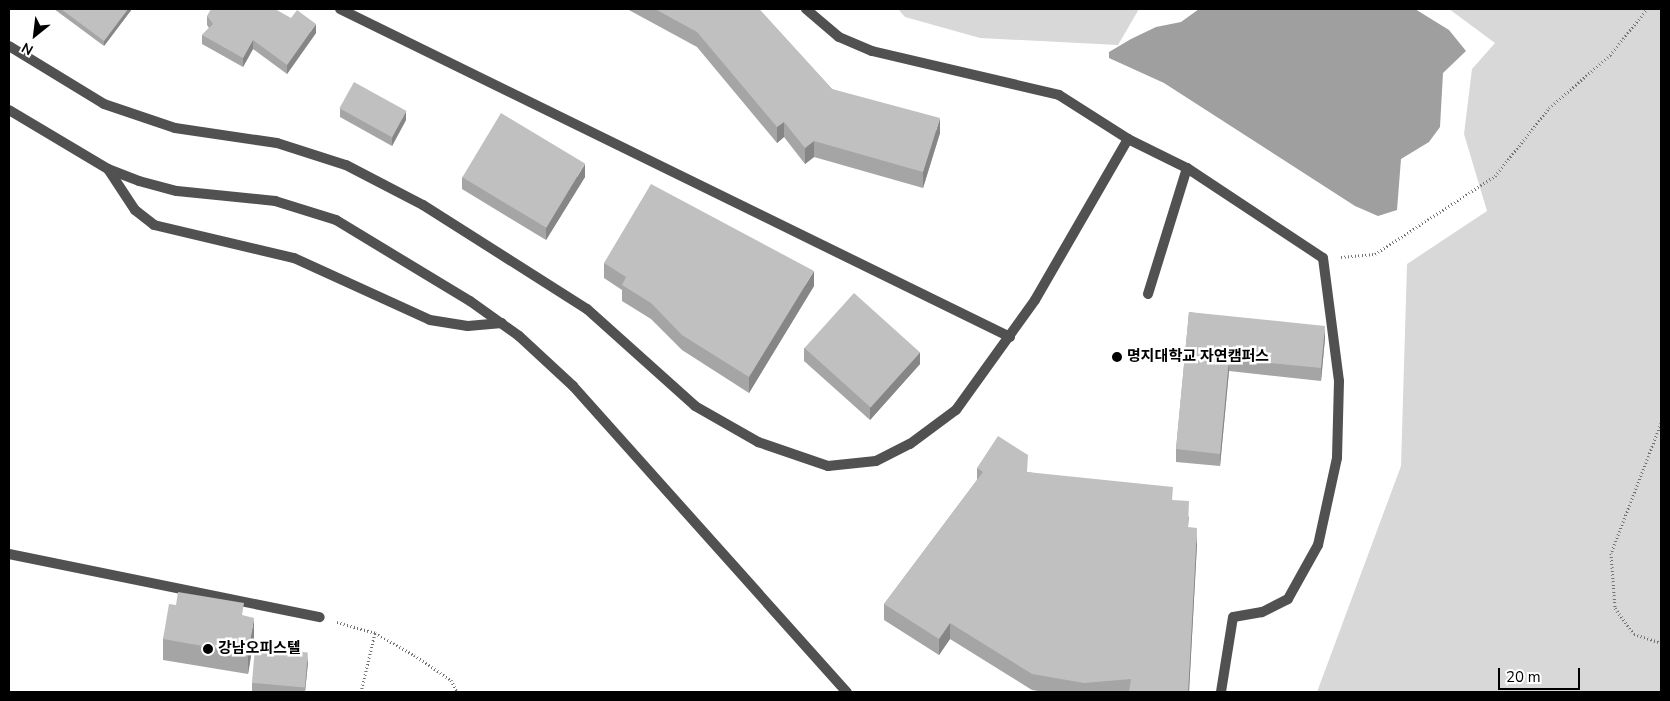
<!DOCTYPE html>
<meta charset="utf-8">
<style>
body{margin:0}
#map{position:relative;width:1670px;height:701px;overflow:hidden;background:#fff;font-family:"Nunito Sans","Noto Sans KR",sans-serif}
div>[style]{position:absolute}
.green>*{inset:0;background:#d8d8d8}
.water>*{inset:0;background:#9f9f9f}
.path>*{height:3px;margin-top:-1.5px;transform-origin:0;background:repeating-linear-gradient(90deg,#737373 0 1px,transparent 0 3.5px)}
.service>*{height:10px;margin:-5px;padding:0 5px;transform-origin:5px;border-radius:5px;background:#515151}
.tertiary>*{height:10px;margin:-5px;padding:0 5px;transform-origin:5px;border-radius:5px;background:#515151}
.wall>*{inset:0;background:#a5a5a5}
.shaded-wall>*{inset:0;background:#868686}
.building>*{inset:0;background:#c0c0c0;transform-origin:0 0}
.dots>*{width:14px;height:14px;translate:-50% -50%;box-sizing:border-box;border:2px solid #fff;border-radius:50%}
span{translate:-50% -50%;white-space:nowrap;text-align:center;line-height:1.15;-webkit-text-stroke:5px #fff;paint-order:stroke}
.poi-label{font-size:15px;color:#000;font-weight:700}
.left{translate:0 -50%;text-align:left}
.frame{position:absolute;inset:0;border:10px solid #000;pointer-events:none}
.north{position:absolute;left:10px;top:10px;width:50px;height:50px;-webkit-text-stroke:4px #fff;paint-order:stroke;rotate:209deg;font-size:14px;font-weight:700;line-height:20px;text-align:center;color:#000}
.north::after{content:'';display:block;margin:auto;width:18px;height:22px;background:#000;clip-path:polygon(50% 0,100% 100%,50% 72%,0 100%)}
.scale{position:absolute;left:1498px;top:668px;width:82px;height:22px;box-sizing:border-box;border:2px solid #000;border-top:0;padding-left:6px;font-size:15px;line-height:18px;white-space:nowrap;color:#000;-webkit-text-stroke:4px #fff;paint-order:stroke}
</style>
<div id="map">
<div class="green">
<div style="clip-path:polygon(898px 9px,1139px 9px,1118px 45px,980px 38px,905px 17px)"></div>
<div style="clip-path:polygon(1449px 9px,1661px 9px,1661px 692px,1317px 692px,1401px 466px,1407px 264px,1487px 211px,1464px 134px,1472px 69px,1495px 43px)"></div>
</div>
<div class="water">
<div style="clip-path:polygon(1199px 9px,1415px 9px,1449px 30px,1466px 51px,1443px 73px,1440px 127px,1429px 142px,1401px 159px,1397px 210px,1378px 216px,1355px 206px,1164px 83px,1109px 58px,1109px 52px,1131px 39px,1156px 27px,1181px 22px)"></div>
</div>
<div class="path">
<div style="left:1341px;top:257px;width:34px;rotate:-5deg"></div>
<div style="left:1375px;top:254px;width:143px;rotate:-33deg"></div>
<div style="left:1495px;top:176px;width:87px;rotate:-51.5deg"></div>
<div style="left:1549px;top:108px;width:81px;rotate:-41deg"></div>
<div style="left:1610px;top:55px;width:59px;rotate:-51.2deg"></div>
<div style="left:1661px;top:423px;width:139px;rotate:111deg"></div>
<div style="left:1611px;top:553px;width:55px;rotate:85.8deg"></div>
<div style="left:1615px;top:608px;width:32px;rotate:54deg"></div>
<div style="left:1634px;top:634px;width:28px;rotate:18deg"></div>
<div style="left:337px;top:622px;width:40px;rotate:16deg"></div>
<div style="left:375px;top:633px;width:45px;rotate:29.4deg"></div>
<div style="left:414px;top:655px;width:45px;rotate:34deg"></div>
<div style="left:451px;top:680px;width:13px;rotate:63deg"></div>
<div style="left:361px;top:692px;width:61px;rotate:-76.7deg"></div>
</div>
<div class="service">
<div style="left:340px;top:9px;width:746px;rotate:26.08deg"></div>
<div style="left:806px;top:9px;width:43px;rotate:40.3deg"></div>
<div style="left:839px;top:37px;width:36px;rotate:23deg"></div>
<div style="left:872px;top:51px;width:192px;rotate:13.2deg"></div>
<div style="left:1059px;top:95px;width:82px;rotate:32.5deg"></div>
<div style="left:1128px;top:139px;width:66px;rotate:26.2deg"></div>
<div style="left:1187px;top:168px;width:163px;rotate:33.5deg"></div>
<div style="left:1323px;top:258px;width:124px;rotate:82.6deg"></div>
<div style="left:1339px;top:381px;width:77px;rotate:91.5deg"></div>
<div style="left:1337px;top:458px;width:89px;rotate:102.3deg"></div>
<div style="left:1318px;top:545px;width:62px;rotate:119.1deg"></div>
<div style="left:1288px;top:599px;width:29px;rotate:153deg"></div>
<div style="left:1262px;top:612px;width:29px;rotate:170deg"></div>
<div style="left:1233px;top:617px;width:76px;rotate:99.1deg"></div>
<div style="left:9px;top:46px;width:111px;rotate:31.4deg"></div>
<div style="left:104px;top:104px;width:75px;rotate:18.7deg"></div>
<div style="left:175px;top:128px;width:103px;rotate:8.4deg"></div>
<div style="left:277px;top:143px;width:72px;rotate:17.7deg"></div>
<div style="left:346px;top:165px;width:87px;rotate:27.5deg"></div>
<div style="left:423px;top:205px;width:194px;rotate:32.4deg"></div>
<div style="left:587px;top:309px;width:145px;rotate:41.9deg"></div>
<div style="left:695px;top:406px;width:73px;rotate:29.7deg"></div>
<div style="left:758px;top:442px;width:74px;rotate:18.9deg"></div>
<div style="left:828px;top:466px;width:48px;rotate:-5.9deg"></div>
<div style="left:876px;top:461px;width:38px;rotate:-27deg"></div>
<div style="left:910px;top:444px;width:57px;rotate:-36.5deg"></div>
<div style="left:956px;top:410px;width:135px;rotate:-54.3deg"></div>
<div style="left:1035px;top:300px;width:186px;rotate:-60deg"></div>
<div style="left:108px;top:169px;width:49px;rotate:56.6deg"></div>
<div style="left:135px;top:210px;width:24px;rotate:38deg"></div>
<div style="left:154px;top:225px;width:144px;rotate:13.3deg"></div>
<div style="left:294px;top:258px;width:149px;rotate:24.5deg"></div>
<div style="left:430px;top:320px;width:38px;rotate:9deg"></div>
<div style="left:468px;top:326px;width:34px;rotate:-5deg"></div>
<div style="left:1148px;top:294px;width:132px;rotate:-72.8deg"></div>
<div style="left:9px;top:554px;width:317px;rotate:11.5deg"></div>
</div>
<div class="tertiary">
<div style="left:9px;top:110px;width:115px;rotate:30.8deg"></div>
<div style="left:108px;top:169px;width:33px;rotate:21deg"></div>
<div style="left:139px;top:181px;width:39px;rotate:15deg"></div>
<div style="left:177px;top:191px;width:99px;rotate:5.8deg"></div>
<div style="left:275px;top:201px;width:64px;rotate:17.3deg"></div>
<div style="left:336px;top:220px;width:157px;rotate:31.2deg"></div>
<div style="left:470px;top:301px;width:60px;rotate:35.5deg"></div>
<div style="left:519px;top:336px;width:74px;rotate:42.8deg"></div>
<div style="left:573px;top:386px;width:411px;rotate:48.2deg"></div>
</div>
<div class="wall">
<div style="clip-path:polygon(54px 9px,132px 9px,104px 46px)"></div>
<div style="clip-path:polygon(627px 9px,759px 9px,832px 89px,940px 133px,923px 188px,814px 157px,805px 164px,784px 137px,777px 143px,697px 47px)"></div>
<div style="clip-path:polygon(207px 16px,316px 33px,287px 74px,253px 49px,243px 67px,202px 44px,202px 35px,209px 28px,207px 25px)"></div>
<div style="clip-path:polygon(340px 108px,406px 120px,392px 146px,340px 117px)"></div>
<div style="clip-path:polygon(462px 177px,585px 177px,546px 240px,462px 189px)"></div>
<div style="clip-path:polygon(604px 263px,814px 286px,749px 393px,682px 350px,651px 319px,622px 301px,622px 290px,604px 278px)"></div>
<div style="clip-path:polygon(1189px 312px,1325px 338px,1321px 381px,1229px 371px,1220px 466px,1176px 462px,1176px 449px)"></div>
<div style="clip-path:polygon(804px 348px,920px 364px,870px 420px,804px 361px)"></div>
<div style="clip-path:polygon(977px 468px,1028px 472px,1173px 500px,1189px 517px,1188px 527px,1197px 544px,1189px 692px,1044px 692px,1032px 690px,950px 639px,939px 655px,884px 620px,884px 604px,977px 480px)"></div>
<div style="clip-path:polygon(176px 605px,244px 616px,254px 638px,248px 674px,163px 660px,163px 639px)"></div>
<div style="clip-path:polygon(308px 662px,305px 692px,252px 692px,252px 683px)"></div>
</div>
<div class="shaded-wall">
<div style="clip-path:polygon(128px 9px,132px 9px,104px 46px,104px 41px)"></div>
<div style="clip-path:polygon(316px 24px,316px 33px,287px 74px,287px 65px)"></div>
<div style="clip-path:polygon(253px 40px,253px 49px,243px 67px,243px 58px)"></div>
<div style="clip-path:polygon(406px 111px,406px 120px,392px 146px,392px 138px)"></div>
<div style="clip-path:polygon(940px 118px,940px 133px,923px 188px,923px 172px)"></div>
<div style="clip-path:polygon(784px 122px,784px 137px,777px 143px,777px 127px)"></div>
<div style="clip-path:polygon(814px 141px,814px 157px,805px 164px,805px 148px)"></div>
<div style="clip-path:polygon(585px 164px,585px 177px,546px 240px,546px 227px)"></div>
<div style="clip-path:polygon(814px 271px,814px 286px,749px 393px,749px 377px)"></div>
<div style="clip-path:polygon(1325px 326px,1325px 338px,1321px 381px,1321px 368px)"></div>
<div style="clip-path:polygon(920px 352px,920px 364px,870px 420px,870px 407px)"></div>
<div style="clip-path:polygon(1229px 359px,1229px 371px,1220px 466px,1220px 454px)"></div>
<div style="clip-path:polygon(1197px 528px,1197px 544px,1189px 692px,1188px 692px)"></div>
<div style="clip-path:polygon(254px 618px,254px 638px,248px 674px,248px 654px)"></div>
<div style="clip-path:polygon(950px 623px,950px 639px,939px 655px,939px 639px)"></div>
<div style="clip-path:polygon(308px 653px,308px 662px,305px 692px,305px 688px)"></div>
</div>
<div class="building">
<div style="clip-path:polygon(61px 9px,128px 9px,104px 41px)"></div>
<div style="clip-path:polygon(211px 9px,275px 9px,291px 18px,297px 10px,316px 24px,287px 65px,253px 40px,243px 58px,202px 35px,213px 24px,207px 16px)"></div>
<div style="clip-path:polygon(655px 9px,759px 9px,832px 89px,940px 118px,923px 172px,814px 141px,805px 148px,784px 122px,777px 127px,697px 32px)"></div>
<div style="left:354px;top:82px;width:60px;height:30px;rotate:29deg"></div>
<div style="left:501px;top:113px;width:98px;height:75px;rotate:31deg"></div>
<div style="clip-path:polygon(651px 184px,814px 271px,749px 377px,682px 335px,651px 303px,622px 285px,626px 277px,604px 263px)"></div>
<div style="left:854px;top:293px;width:89px;height:74px;rotate:42deg"></div>
<div style="clip-path:polygon(1189px 312px,1325px 326px,1321px 368px,1229px 359px,1220px 454px,1176px 449px)"></div>
<div style="clip-path:polygon(998px 436px,1028px 455px,1027px 472px,1173px 487px,1172px 500px,1189px 501px,1188px 527px,1197px 528px,1188px 692px,1129px 692px,1131px 679px,1084px 683px,1032px 674px,950px 623px,939px 639px,884px 604px,983px 472px,977px 468px)"></div>
<div style="clip-path:polygon(178px 592px,244px 603px,242px 615px,254px 618px,248px 654px,163px 639px,169px 604px,176px 605px)"></div>
<div style="left:255px;top:648px;width:53px;height:35px;rotate:5deg"></div>
</div>
<div class="dots">
<div style="left:1117px;top:357px;background:#000"></div>
<div style="left:208px;top:649px;background:#000"></div>
</div>
<div class="poi-label">
<span class="left" style="left:1127px;top:357px">명지대학교 자연캠퍼스</span>
<span class="left" style="left:218px;top:649px">강남오피스텔</span>
</div>
<div class="frame"></div>
<div class="north">N</div>
<div class="scale">20 m</div>
</div>
